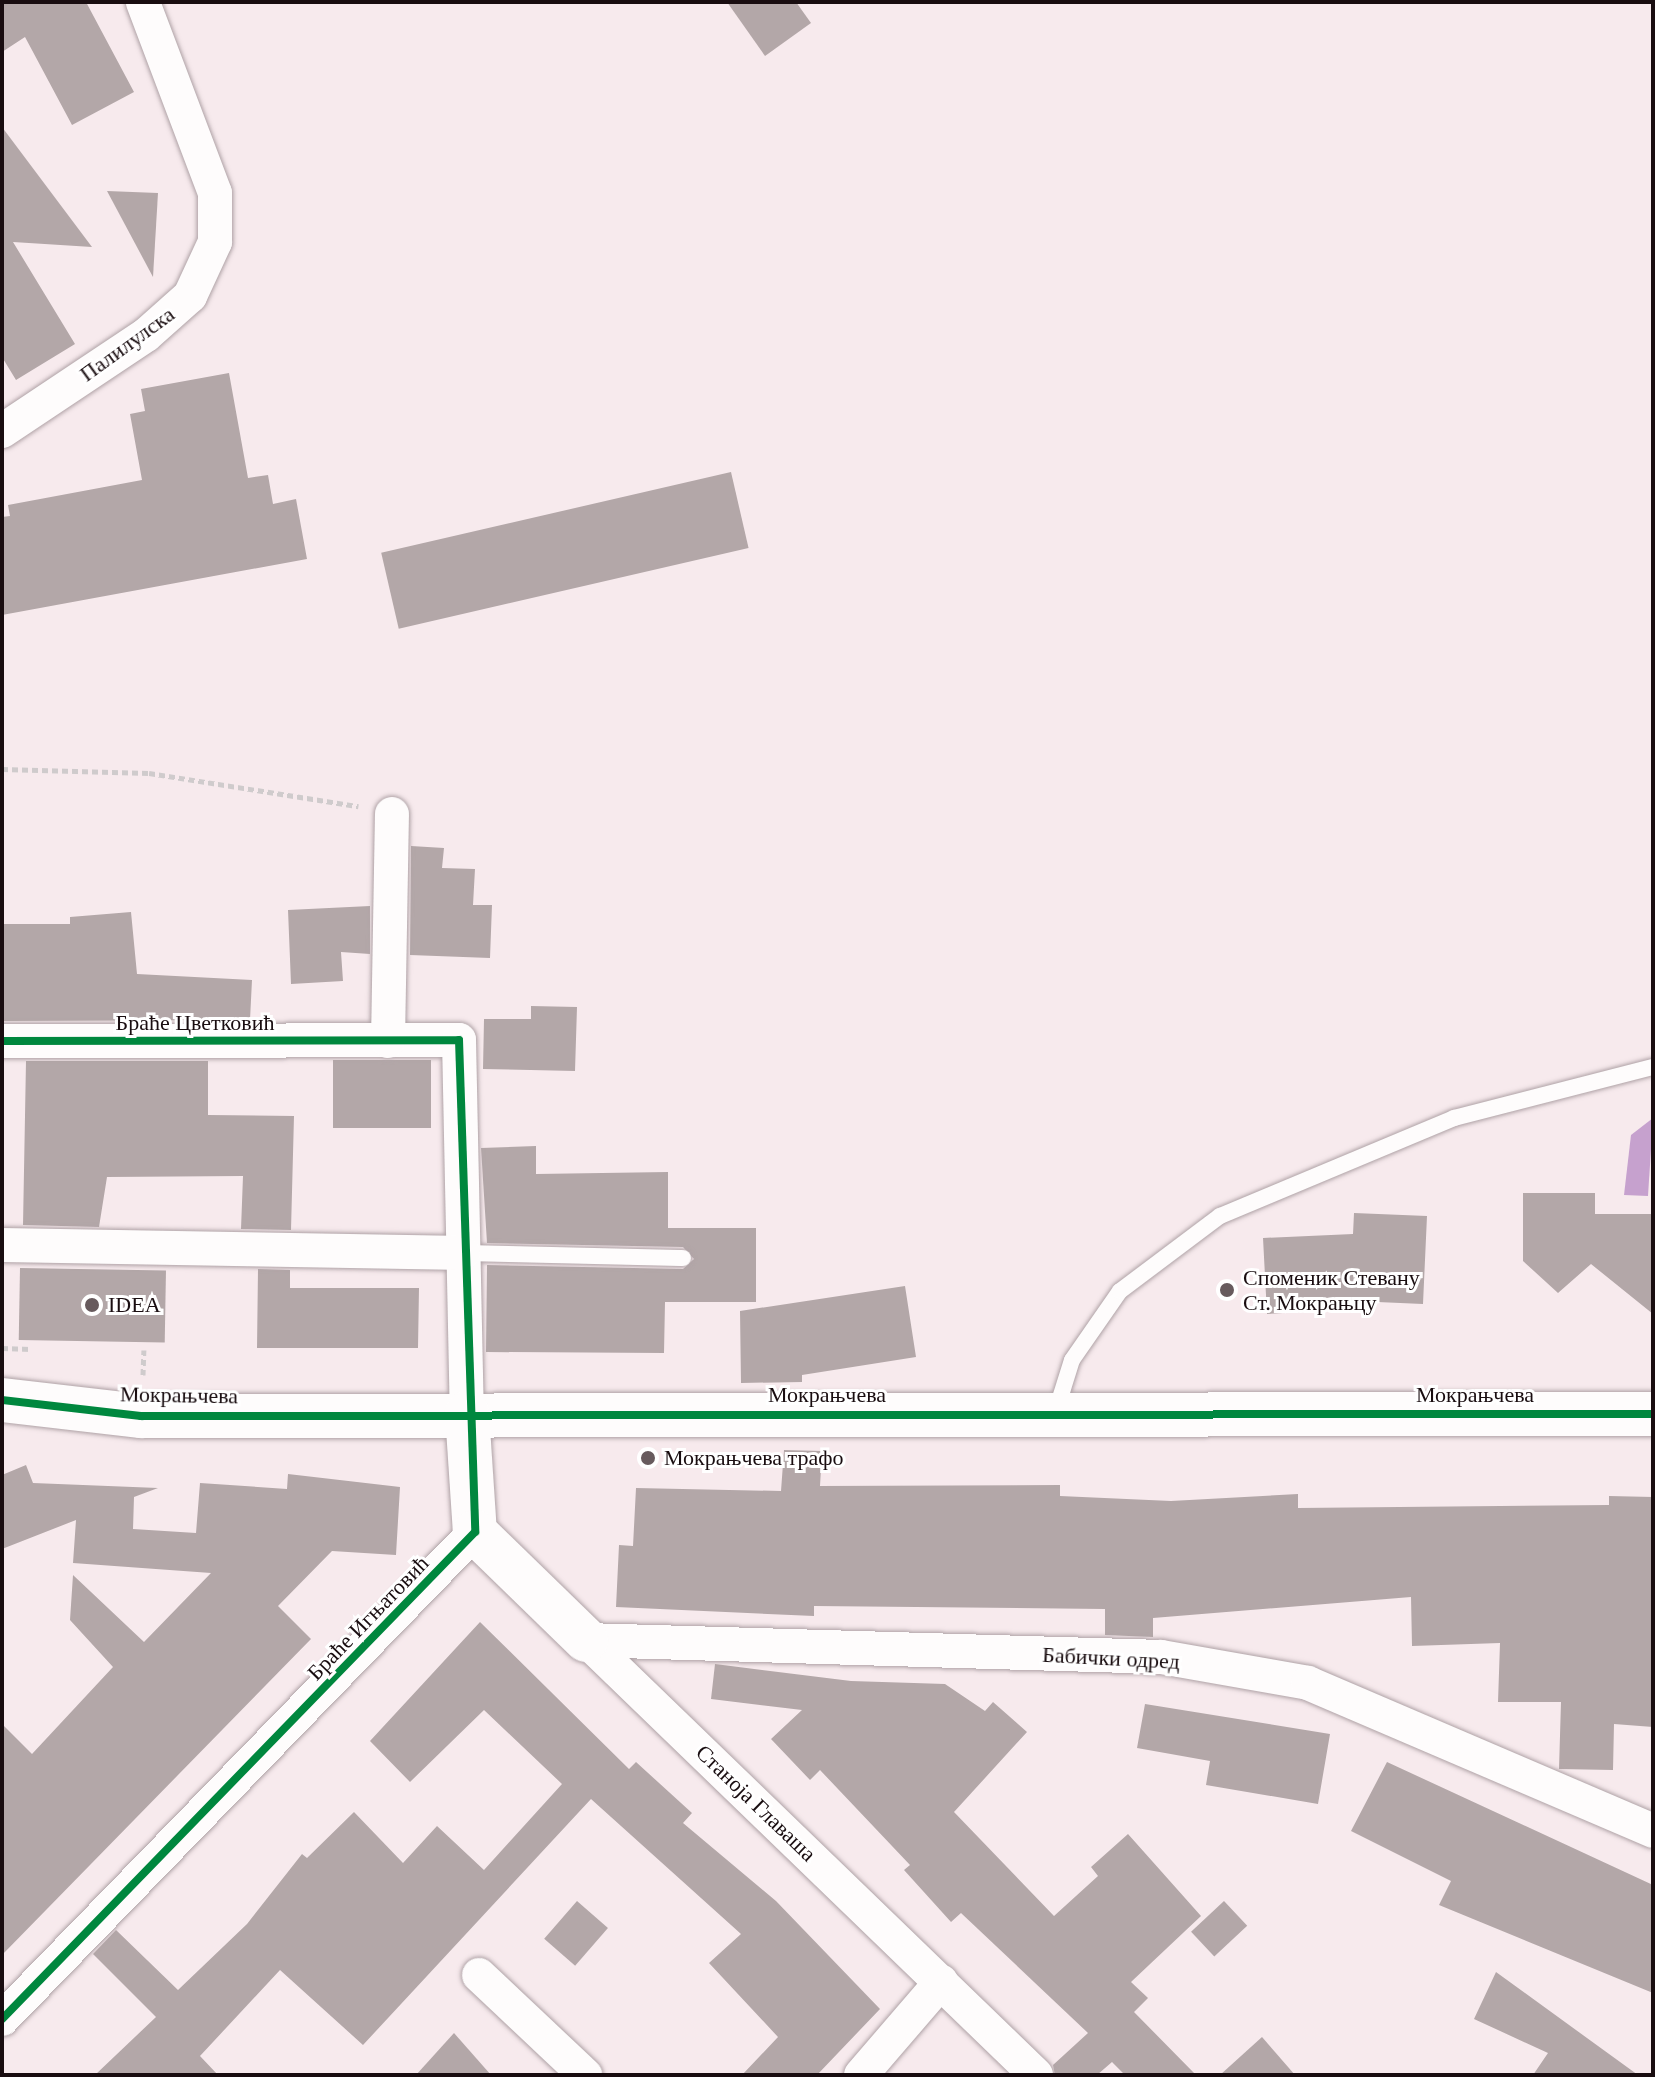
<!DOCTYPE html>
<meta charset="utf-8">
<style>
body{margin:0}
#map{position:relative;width:1655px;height:2077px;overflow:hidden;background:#f7eaed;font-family:Georgia,serif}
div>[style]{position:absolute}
.water>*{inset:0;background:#c6a1ce}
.building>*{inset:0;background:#b3a7a8;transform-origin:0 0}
.path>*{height:5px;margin-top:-2.5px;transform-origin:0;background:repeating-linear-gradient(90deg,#cfcbcc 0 6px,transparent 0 10px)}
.roads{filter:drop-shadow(0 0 2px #afa2a6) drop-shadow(0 0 2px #afa2a6)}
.lane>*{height:16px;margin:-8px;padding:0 8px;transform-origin:8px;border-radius:8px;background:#fefcfc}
.street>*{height:34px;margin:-17px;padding:0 17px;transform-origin:17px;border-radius:17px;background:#fefcfc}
.secondary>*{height:44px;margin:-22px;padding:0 22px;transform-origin:22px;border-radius:22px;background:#fefcfc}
.cycleway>*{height:8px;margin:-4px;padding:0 4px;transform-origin:4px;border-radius:4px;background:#00873e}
.dots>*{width:22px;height:22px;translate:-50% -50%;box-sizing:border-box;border:4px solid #fff;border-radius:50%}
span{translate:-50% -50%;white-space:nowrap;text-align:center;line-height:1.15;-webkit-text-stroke:6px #fff;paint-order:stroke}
.street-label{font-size:22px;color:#190d10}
.poi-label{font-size:22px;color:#190d10}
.left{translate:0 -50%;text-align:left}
.frame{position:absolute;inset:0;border:4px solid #190d10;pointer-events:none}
</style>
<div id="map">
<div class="water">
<div style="clip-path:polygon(1653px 1118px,1648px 1196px,1624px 1195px,1631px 1135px)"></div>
</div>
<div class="building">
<div style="clip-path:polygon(2px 2px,86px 2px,134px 92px,72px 125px,25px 37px,2px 52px)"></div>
<div style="clip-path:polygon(727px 2px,796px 2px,811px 23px,765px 56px)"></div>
<div style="clip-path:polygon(2px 127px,92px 247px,13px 242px,75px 344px,16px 380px,2px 357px)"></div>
<div style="clip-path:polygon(107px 191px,158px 193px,153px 277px)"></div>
<div style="clip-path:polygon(229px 373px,248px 478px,268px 475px,273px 504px,296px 499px,307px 559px,2px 615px,2px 517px,10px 516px,8px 505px,142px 480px,130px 414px,145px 411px,141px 389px)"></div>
<div style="left:731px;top:472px;width:78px;height:359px;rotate:77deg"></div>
<div style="clip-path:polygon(411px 846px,444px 848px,442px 868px,475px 869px,473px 905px,492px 905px,490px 958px,410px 955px)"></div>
<div style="clip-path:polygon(370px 906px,370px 954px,341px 952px,343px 981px,291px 984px,288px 910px)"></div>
<div style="clip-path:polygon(131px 912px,137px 974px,252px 980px,250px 1020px,2px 1021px,2px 924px,70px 924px,70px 917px)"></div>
<div style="clip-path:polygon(531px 1006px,577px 1007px,575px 1071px,483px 1069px,484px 1019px,531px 1019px)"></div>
<div style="left:333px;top:1060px;width:98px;height:68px"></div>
<div style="clip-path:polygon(26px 1061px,208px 1061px,208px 1115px,294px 1116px,291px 1230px,241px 1229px,243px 1176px,107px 1177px,99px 1227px,23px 1225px)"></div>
<div style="clip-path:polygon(536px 1146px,536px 1174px,668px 1172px,668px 1228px,756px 1228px,756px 1302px,665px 1302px,664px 1353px,486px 1352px,487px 1265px,683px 1269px,694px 1259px,683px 1247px,487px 1243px,481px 1148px)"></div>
<div style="clip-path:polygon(1523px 1193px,1595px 1193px,1595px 1214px,1653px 1214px,1653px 1314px,1591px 1264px,1558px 1293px,1523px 1261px)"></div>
<div style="clip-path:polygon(1354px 1213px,1427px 1216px,1423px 1304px,1332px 1300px,1333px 1310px,1267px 1314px,1263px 1238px,1353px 1234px)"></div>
<div style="left:20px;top:1268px;width:146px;height:72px;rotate:1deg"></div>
<div style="clip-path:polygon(258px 1269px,290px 1270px,290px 1288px,419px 1288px,418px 1348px,257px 1348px)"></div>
<div style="clip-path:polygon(905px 1286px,916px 1357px,802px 1375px,802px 1382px,741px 1383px,740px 1311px)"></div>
<div style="clip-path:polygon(784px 1450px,822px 1451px,820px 1486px,1060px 1485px,1060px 1496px,1171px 1501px,1298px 1494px,1298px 1508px,1609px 1505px,1609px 1496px,1653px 1497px,1653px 1727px,1614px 1724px,1613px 1770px,1559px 1769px,1561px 1702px,1498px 1702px,1500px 1643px,1412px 1646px,1411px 1597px,1153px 1618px,1153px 1637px,1105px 1635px,1105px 1609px,814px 1606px,814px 1616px,616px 1607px,619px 1545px,633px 1546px,636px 1488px,781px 1491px)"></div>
<div style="clip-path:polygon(26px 1465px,33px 1483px,158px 1488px,134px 1497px,133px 1529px,196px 1533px,200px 1483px,287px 1489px,288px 1474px,400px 1487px,396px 1555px,332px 1551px,278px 1606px,311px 1639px,2px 1955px,2px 1724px,32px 1754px,113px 1667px,70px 1620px,73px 1575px,144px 1642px,211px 1573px,73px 1563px,76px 1520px,2px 1549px,2px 1475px)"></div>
<div style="clip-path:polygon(480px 1622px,629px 1769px,636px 1762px,692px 1813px,683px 1823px,776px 1901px,880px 2009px,817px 2075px,742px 2075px,778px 2037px,709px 1963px,741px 1934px,591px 1799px,363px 2045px,280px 1970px,200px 2056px,218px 2075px,95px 2075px,156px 2017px,93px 1954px,116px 1930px,178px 1990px,247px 1924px,302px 1854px,307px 1858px,354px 1812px,403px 1863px,437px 1826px,484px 1870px,562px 1784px,484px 1710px,410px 1782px,370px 1741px)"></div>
<div style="clip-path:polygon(715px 1664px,851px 1681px,945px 1684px,985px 1711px,993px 1702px,1027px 1732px,954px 1812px,1054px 1916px,1098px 1876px,1091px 1867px,1128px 1834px,1201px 1916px,1131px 1982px,1148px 1998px,1134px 2012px,1196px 2075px,1125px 2075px,1112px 2062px,1097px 2075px,1055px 2075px,1053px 2065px,1088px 2033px,961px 1913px,951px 1922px,904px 1870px,910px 1865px,820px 1770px,810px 1780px,771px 1739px,802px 1710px,711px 1699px)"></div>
<div style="clip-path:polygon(1145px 1704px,1330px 1734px,1318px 1804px,1206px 1785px,1210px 1761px,1137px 1748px)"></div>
<div style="clip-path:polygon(1387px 1762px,1653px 1885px,1653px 1993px,1439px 1905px,1451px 1881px,1351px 1831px)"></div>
<div style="left:577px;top:1901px;width:41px;height:50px;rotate:41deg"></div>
<div style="left:1224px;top:1901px;width:34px;height:45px;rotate:47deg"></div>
<div style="clip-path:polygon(1496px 1972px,1638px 2075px,1533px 2075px,1548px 2053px,1474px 2019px)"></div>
<div style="clip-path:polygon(454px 2033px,491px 2075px,416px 2075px)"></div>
<div style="clip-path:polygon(1262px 2037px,1295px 2075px,1220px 2075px)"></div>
</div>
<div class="path">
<div style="left:2px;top:769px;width:147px;rotate:1.6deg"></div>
<div style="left:149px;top:773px;width:212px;rotate:9deg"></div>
<div style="left:2px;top:1348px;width:29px;rotate:2deg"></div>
<div style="left:143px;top:1375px;width:25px;rotate:-88deg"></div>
</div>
<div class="roads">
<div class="lane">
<div style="left:463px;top:1253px;width:220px;rotate:1.3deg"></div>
<div style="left:1056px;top:1411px;width:53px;rotate:-72.6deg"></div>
<div style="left:1072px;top:1360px;width:84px;rotate:-55.2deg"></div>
<div style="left:1120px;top:1291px;width:125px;rotate:-36.9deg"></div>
<div style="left:1220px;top:1216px;width:254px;rotate:-22.7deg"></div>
<div style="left:1454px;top:1118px;width:205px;rotate:-14.4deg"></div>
</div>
<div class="street">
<div style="left:2px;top:431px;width:173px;rotate:-33.7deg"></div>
<div style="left:146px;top:335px;width:59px;rotate:-41.6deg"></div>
<div style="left:190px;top:296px;width:60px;rotate:-65.2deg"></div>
<div style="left:215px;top:242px;width:49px;rotate:-90deg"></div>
<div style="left:215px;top:193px;width:204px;rotate:-110.7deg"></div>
<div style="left:2px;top:1041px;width:457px;rotate:-0.1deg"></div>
<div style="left:459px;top:1040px;width:373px;rotate:88.8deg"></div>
<div style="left:388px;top:1041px;width:227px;rotate:-89deg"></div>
<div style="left:2px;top:1245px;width:461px;rotate:1deg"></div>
<div style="left:586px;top:1640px;width:575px;rotate:1.69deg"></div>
<div style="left:1161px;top:1657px;width:149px;rotate:10deg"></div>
<div style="left:1308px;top:1683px;width:375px;rotate:23.2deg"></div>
<div style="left:586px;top:1640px;width:626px;rotate:44.03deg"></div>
<div style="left:479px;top:1975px;width:146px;rotate:43.3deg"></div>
<div style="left:2px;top:2019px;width:679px;rotate:-45.84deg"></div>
<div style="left:861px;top:2075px;width:123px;rotate:-49.3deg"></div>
</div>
<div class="secondary">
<div style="left:2px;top:1400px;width:140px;rotate:6.6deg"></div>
<div style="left:141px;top:1416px;width:1512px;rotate:-0.08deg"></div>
<div style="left:467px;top:1413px;width:119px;rotate:86.2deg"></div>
<div style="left:475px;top:1532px;width:155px;rotate:44.2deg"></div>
</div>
</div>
<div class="cycleway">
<div style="left:2px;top:1041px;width:457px;rotate:-0.1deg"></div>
<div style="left:459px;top:1040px;width:492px;rotate:88.1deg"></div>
<div style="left:475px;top:1532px;width:679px;rotate:134.16deg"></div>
<div style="left:2px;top:1400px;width:140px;rotate:6.6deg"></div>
<div style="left:141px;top:1416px;width:1512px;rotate:-0.08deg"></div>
</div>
<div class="dots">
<div style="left:1227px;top:1290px;background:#675a5d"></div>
<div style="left:92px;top:1305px;background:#675a5d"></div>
<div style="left:648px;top:1458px;background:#675a5d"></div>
</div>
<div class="street-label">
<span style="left:127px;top:344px;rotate:-36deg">Палилулска</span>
<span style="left:195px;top:1023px">Браће Цветковић</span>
<span style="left:179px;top:1395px;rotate:1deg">Мокрањчева</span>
<span style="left:827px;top:1395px">Мокрањчева</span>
<span style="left:1475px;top:1395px">Мокрањчева</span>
<span style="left:368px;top:1618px;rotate:-46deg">Браће Игњатовић</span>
<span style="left:1111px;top:1658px;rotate:3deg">Бабички одред</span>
<span style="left:756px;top:1803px;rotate:44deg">Станоја Главаша</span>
</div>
<div class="poi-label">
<span class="left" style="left:1243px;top:1290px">Споменик Стевану<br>Ст. Мокрањцу</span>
<span class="left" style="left:108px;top:1305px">IDEA</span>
<span class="left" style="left:664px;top:1458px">Мокрањчева трафо</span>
</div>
<div class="frame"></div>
</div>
